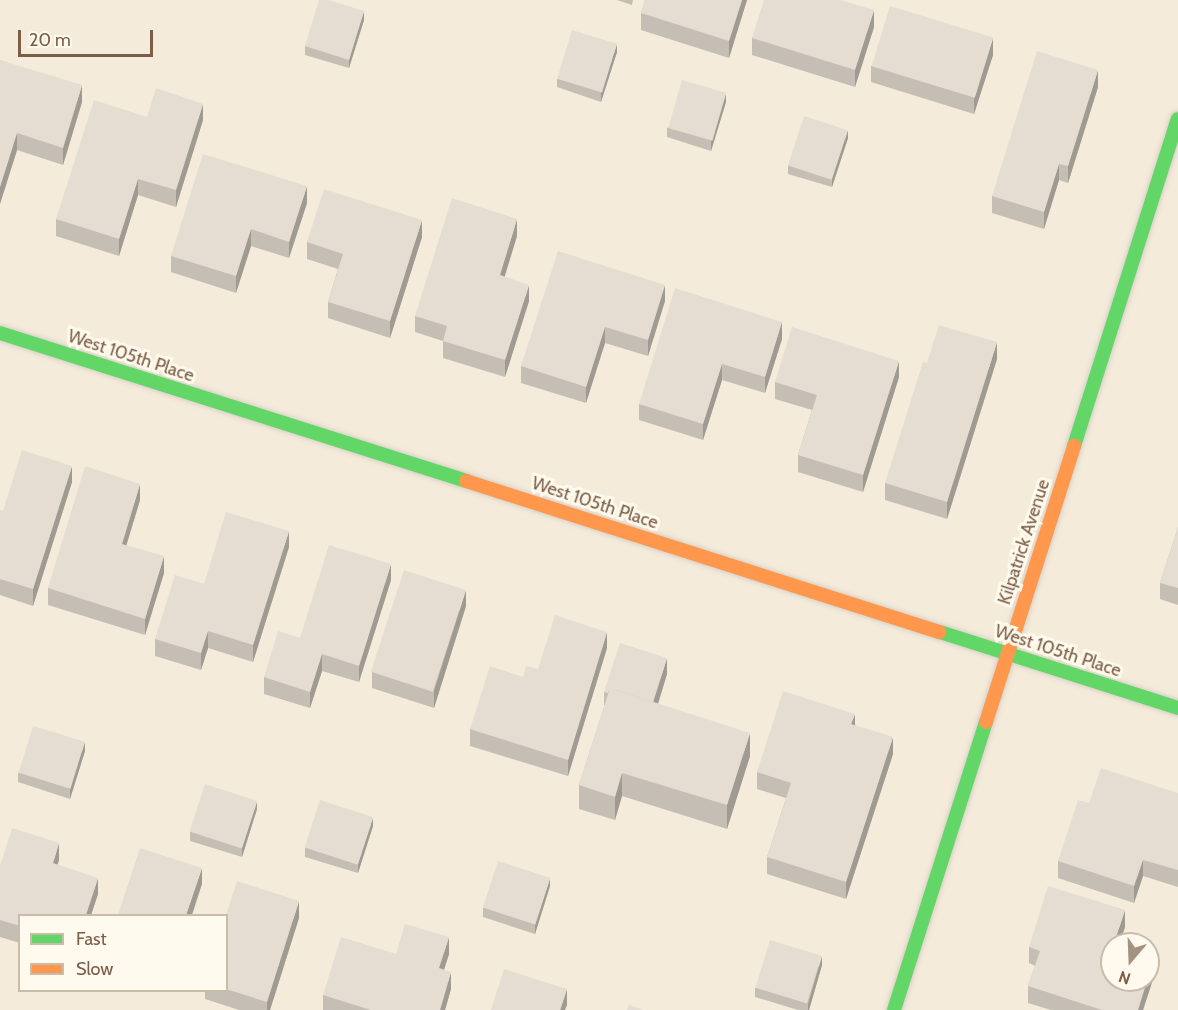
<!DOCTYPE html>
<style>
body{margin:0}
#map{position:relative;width:1178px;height:1010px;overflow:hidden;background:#f8f4eb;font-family:Cabin,sans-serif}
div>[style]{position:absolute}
.residential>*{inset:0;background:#f4ebda}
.roads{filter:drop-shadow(0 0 2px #d8d1c7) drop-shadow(0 0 2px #d8d1c7)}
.fast>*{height:14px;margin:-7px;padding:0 7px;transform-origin:7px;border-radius:7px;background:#63d668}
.slow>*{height:14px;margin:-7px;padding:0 7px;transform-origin:7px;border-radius:7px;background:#ff974d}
.wall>*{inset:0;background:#c5beb4}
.shaded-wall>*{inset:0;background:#a09b92}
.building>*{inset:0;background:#e5ddd1;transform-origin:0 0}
span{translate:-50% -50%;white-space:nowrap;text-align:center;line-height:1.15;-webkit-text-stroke:6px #fffaed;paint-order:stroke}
.street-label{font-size:18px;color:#7a5e47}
.legend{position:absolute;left:18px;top:914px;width:210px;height:78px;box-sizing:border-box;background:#fffaed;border:2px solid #cabcab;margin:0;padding:8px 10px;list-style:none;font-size:18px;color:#7a5e47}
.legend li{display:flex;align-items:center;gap:12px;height:30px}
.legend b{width:30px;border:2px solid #cabcab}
.north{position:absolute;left:1100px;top:932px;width:60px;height:60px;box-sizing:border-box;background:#fffaed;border:2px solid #cabcab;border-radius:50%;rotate:199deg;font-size:16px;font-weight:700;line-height:24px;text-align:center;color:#7a5e47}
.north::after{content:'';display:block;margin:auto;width:21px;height:27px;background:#a69280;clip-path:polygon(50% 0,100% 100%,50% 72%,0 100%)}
.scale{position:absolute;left:18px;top:30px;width:135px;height:27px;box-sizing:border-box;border:3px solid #7a5e47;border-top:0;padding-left:8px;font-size:18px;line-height:21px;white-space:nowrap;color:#7a5e47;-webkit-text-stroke:4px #fffaed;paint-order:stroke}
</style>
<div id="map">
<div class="residential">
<div style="clip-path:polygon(evenodd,0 0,1178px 0,1178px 1010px,0 1010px,0 0,20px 916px,226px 916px,226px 990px,20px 990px,20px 916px,0 0,1112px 944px,1148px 944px,1148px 980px,1112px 980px,1112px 944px)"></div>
</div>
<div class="roads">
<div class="fast">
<div style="left:0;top:333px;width:489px;rotate:17.6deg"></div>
<div style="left:1074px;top:446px;width:343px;rotate:-72.4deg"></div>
<div style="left:940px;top:632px;width:250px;rotate:17.7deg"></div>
<div style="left:894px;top:1010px;width:302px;rotate:-72.3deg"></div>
</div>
<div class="slow">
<div style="left:466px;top:481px;width:497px;rotate:17.7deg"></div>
<div style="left:986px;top:722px;width:290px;rotate:-72.3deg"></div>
</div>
</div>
<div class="wall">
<div style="clip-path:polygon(617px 0,633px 0,632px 5px)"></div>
<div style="clip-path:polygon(645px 0,747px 0,729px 58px,641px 30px,641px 13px)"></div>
<div style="clip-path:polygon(364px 20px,349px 68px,305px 55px,305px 46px)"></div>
<div style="clip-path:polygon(874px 27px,855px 87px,752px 55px,752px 38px)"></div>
<div style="clip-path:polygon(617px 52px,601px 102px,557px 87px,557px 79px)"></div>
<div style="clip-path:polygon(993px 55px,974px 114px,871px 82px,871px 66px)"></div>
<div style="clip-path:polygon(0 60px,82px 102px,63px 165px,17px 150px,0 204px)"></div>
<div style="clip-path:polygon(1098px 87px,1068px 183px,1059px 180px,1044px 229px,992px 213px,992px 196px)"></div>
<div style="clip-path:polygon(726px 102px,711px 151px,667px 137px,667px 128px)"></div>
<div style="clip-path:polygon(147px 117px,203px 120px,176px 207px,138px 195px,119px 256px,56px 236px,56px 219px)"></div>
<div style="clip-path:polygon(848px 138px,832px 187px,788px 174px,788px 165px)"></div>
<div style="clip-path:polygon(307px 203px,289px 258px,251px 246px,236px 293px,171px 272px,171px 256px)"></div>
<div style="clip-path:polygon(517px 236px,504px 277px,529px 301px,505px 377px,443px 358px,443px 341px,415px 332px,415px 316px)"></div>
<div style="clip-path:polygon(422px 237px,390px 338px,328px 318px,328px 302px,338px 269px,307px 259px,307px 242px)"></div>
<div style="clip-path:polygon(665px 285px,665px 301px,648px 356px,605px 343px,586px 403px,521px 383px,521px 366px)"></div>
<div style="clip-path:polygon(782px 322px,782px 339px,765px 393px,722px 380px,703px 440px,639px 420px,639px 404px)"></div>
<div style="clip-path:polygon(997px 359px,947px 519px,885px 500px,885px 483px)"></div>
<div style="clip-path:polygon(899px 377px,863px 492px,798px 472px,798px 455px,812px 410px,775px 399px,775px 382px)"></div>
<div style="clip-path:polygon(72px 482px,33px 606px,0 595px,0 510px,3px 511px)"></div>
<div style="clip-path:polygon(140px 500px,126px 545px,164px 573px,145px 635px,48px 605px,48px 588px)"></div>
<div style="clip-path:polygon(1178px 527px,1178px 605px,1160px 599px,1160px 583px)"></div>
<div style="clip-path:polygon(289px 547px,253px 662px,208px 648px,201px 670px,155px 656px,155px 639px,204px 584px)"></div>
<div style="clip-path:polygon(391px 580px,359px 682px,322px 671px,310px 708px,264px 694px,264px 677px,300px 638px)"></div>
<div style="clip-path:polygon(466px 606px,434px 708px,372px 688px,372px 672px)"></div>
<div style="clip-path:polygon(607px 648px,568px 776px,470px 746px,470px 729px,523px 677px,538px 669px)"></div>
<div style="clip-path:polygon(667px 674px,658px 704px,750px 756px,727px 829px,622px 796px,615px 820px,579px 809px,579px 785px,604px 707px,604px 692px)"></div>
<div style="clip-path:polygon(855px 725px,893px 754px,846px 899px,767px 874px,767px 857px,786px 798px,757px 789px,757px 772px)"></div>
<div style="clip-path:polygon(85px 751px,70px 799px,18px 782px,18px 773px)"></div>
<div style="clip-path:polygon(1178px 793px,1178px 887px,1143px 876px,1134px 903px,1058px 878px,1058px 861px,1089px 803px)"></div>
<div style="clip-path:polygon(257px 809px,242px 857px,190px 841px,190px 832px)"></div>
<div style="clip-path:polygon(373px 826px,358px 873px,305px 857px,305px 848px)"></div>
<div style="clip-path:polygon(59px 860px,57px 864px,98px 894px,91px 915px,20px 915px,20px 943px,0 937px,0 866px)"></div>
<div style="clip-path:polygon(550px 886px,535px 934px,483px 917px,483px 908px)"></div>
<div style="clip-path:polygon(226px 915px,299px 918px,270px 1010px,239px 1010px,205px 999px,205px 990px,226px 990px)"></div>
<div style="clip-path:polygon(1125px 927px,1121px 939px,1157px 967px,1143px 1010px,1051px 1010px,1028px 1003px,1028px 986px,1035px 966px,1029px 963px,1029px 947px)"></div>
<div style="clip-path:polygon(396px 954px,449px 954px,444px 970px,451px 989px,445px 1010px,323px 1010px,323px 995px)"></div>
<div style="clip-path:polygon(822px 965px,809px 1010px,798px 1010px,755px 997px,755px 988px)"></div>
</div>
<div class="shaded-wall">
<div style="clip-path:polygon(742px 0,747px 0,729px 58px,729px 41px)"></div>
<div style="clip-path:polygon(874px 10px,874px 27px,855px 87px,855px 70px)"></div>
<div style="clip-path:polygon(364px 11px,364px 20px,349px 68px,349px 60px)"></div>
<div style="clip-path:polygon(993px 38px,993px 55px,974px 114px,974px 98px)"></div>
<div style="clip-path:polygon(617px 44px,617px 52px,601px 102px,601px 93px)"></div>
<div style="clip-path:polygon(1098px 70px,1098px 87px,1068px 183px,1068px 166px)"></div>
<div style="clip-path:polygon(82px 85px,82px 102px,63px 165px,63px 148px)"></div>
<div style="clip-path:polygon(726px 93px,726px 102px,711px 151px,711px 142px)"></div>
<div style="clip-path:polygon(203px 104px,203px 120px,176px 207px,176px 190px)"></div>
<div style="clip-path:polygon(848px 130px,848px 138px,832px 187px,832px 179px)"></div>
<div style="clip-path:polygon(17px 133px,17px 150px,0 204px,0 187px)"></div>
<div style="clip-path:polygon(1059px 164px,1059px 180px,1044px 229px,1044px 212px)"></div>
<div style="clip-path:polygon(138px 179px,138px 195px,119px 256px,119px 239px)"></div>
<div style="clip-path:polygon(307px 186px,307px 203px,289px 258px,289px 242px)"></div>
<div style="clip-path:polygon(517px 219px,517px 236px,500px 292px,500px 275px)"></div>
<div style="clip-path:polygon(422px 220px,422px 237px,390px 338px,390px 321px)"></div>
<div style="clip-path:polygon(251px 229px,251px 246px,236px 293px,236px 276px)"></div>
<div style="clip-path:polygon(529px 285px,529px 301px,505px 377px,505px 360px)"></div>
<div style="clip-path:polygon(665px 285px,665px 301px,648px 356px,648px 340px)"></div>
<div style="clip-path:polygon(782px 322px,782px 339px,765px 393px,765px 377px)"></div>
<div style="clip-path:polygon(605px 327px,605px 343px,586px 403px,586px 387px)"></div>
<div style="clip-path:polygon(997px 342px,997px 359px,947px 519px,947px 502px)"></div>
<div style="clip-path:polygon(899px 361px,899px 377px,863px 492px,863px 475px)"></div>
<div style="clip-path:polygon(722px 364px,722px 380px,703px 440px,703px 424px)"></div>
<div style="clip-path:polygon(72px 466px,72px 482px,33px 606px,33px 589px)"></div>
<div style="clip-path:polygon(140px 484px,140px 500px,122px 560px,122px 544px)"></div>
<div style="clip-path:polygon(289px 531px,289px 547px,253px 662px,253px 645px)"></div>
<div style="clip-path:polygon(164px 556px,164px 573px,145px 635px,145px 619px)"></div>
<div style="clip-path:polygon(391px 564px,391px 580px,359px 682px,359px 666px)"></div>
<div style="clip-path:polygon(466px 590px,466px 606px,434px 708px,434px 691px)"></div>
<div style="clip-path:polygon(208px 631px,208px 648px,201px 670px,201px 653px)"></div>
<div style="clip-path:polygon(607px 632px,607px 648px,568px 776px,568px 760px)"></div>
<div style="clip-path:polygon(322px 654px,322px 671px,310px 708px,310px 692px)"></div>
<div style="clip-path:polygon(667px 658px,667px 674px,652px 723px,652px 706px)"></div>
<div style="clip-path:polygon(855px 714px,855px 730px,851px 724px)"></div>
<div style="clip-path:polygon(750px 733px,750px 756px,727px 829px,727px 805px)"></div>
<div style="clip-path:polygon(893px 737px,893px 754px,846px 899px,846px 882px)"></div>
<div style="clip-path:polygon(85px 742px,85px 751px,70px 799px,70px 790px)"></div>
<div style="clip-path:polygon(622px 773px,622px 796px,615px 820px,615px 797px)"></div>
<div style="clip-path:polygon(257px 801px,257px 809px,242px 857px,242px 848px)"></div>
<div style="clip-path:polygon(373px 817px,373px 826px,358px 873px,358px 864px)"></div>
<div style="clip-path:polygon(59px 843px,59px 860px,53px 880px,53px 863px)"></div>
<div style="clip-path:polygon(1143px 860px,1143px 876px,1134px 903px,1134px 886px)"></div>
<div style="clip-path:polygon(202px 868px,202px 884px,192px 915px,186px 915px)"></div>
<div style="clip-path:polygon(98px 878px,98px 894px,91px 915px,86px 915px)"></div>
<div style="clip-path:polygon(550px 878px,550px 886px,535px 934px,535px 926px)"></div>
<div style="clip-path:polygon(299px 901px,299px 918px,270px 1010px,267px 1010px,267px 1002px)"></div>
<div style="clip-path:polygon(1125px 910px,1125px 927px,1119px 944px,1116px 937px)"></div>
<div style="clip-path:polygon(449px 937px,449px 954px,439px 985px,439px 968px)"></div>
<div style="clip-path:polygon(1157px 950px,1157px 967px,1143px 1010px,1138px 1010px)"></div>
<div style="clip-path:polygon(822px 956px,822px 965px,809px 1010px,808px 1010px,808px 1004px)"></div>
<div style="clip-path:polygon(451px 972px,451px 989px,445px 1010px,440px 1010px)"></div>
<div style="clip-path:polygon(567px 989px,567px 1005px,565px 1010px,560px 1010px)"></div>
</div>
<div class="building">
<div style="clip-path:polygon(319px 0,328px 0,364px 11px,349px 60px,305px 46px)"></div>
<div style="clip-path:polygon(645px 0,742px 0,729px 41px,641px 13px)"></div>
<div style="clip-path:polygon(764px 0,840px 0,874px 10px,855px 70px,752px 38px)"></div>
<div style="left:890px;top:6px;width:108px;height:63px;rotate:17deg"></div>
<div style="left:572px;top:30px;width:47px;height:51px;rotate:17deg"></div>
<div style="clip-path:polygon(1037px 51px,1098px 70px,1068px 166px,1059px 164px,1044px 212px,992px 196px)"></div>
<div style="clip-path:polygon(0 60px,82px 85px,63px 148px,17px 133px,0 187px)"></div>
<div style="left:682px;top:80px;width:46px;height:50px;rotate:16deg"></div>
<div style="clip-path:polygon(156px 88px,203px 104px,176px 190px,138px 179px,119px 239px,56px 219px,94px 100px,147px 117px)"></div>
<div style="left:804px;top:116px;width:46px;height:52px;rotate:18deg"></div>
<div style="clip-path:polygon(203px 154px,307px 186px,289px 242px,251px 229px,236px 276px,171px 256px)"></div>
<div style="clip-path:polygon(324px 189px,422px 220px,390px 321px,328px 302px,343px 254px,307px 242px)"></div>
<div style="clip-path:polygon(452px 198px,517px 219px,500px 275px,529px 285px,505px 360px,443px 341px,447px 326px,415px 316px)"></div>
<div style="clip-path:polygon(558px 251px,665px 285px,648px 340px,605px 327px,586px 387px,521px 366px)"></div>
<div style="clip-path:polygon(675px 288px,782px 322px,765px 377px,722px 364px,703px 424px,639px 404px)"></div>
<div style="clip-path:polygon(939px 325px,997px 342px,947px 502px,885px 483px,923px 362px,927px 363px)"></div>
<div style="clip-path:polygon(792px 327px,899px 361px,863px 475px,798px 455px,817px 395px,775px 382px)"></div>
<div style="clip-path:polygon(22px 450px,72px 466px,33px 589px,0 579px,0 510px,3px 511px)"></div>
<div style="clip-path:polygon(85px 466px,140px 484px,122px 544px,164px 556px,145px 619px,48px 588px)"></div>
<div style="clip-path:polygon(226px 512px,289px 531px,253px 645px,208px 631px,201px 653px,155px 639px,175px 575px,204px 584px)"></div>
<div style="clip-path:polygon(1178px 527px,1178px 588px,1160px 583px)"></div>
<div style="clip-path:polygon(329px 545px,391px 564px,359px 666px,322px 654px,310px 692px,264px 677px,278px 631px,300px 638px)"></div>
<div style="left:404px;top:570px;width:65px;height:107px;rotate:18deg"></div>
<div style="clip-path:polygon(555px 615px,607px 632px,568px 760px,470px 729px,490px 666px,523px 677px,526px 666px,538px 669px)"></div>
<div style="clip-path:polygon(620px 643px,667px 658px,653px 702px,610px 688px,608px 693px,604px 692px)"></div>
<div style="clip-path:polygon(610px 688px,750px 733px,727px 805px,622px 773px,615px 797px,579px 785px)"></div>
<div style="clip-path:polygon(783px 691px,855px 714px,851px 724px,893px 737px,846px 882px,767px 857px,791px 783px,757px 772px)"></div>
<div style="left:33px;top:726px;width:54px;height:49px;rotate:17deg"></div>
<div style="clip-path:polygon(1101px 768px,1178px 793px,1178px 870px,1143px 860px,1134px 886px,1058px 861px,1078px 800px,1089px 803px)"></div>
<div style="left:205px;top:784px;width:55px;height:50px;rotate:18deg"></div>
<div style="left:320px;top:800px;width:56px;height:50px;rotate:18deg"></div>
<div style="clip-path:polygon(12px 828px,59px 843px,53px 863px,98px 878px,86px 915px,20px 915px,20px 926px,0 920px,0 866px)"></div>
<div style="clip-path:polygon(140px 848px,202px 868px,186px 915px,118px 915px)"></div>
<div style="left:498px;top:861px;width:55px;height:49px;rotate:18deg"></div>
<div style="clip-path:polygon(237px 881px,299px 901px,267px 1002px,226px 989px,226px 915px)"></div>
<div style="clip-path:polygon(1048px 886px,1125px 910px,1116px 937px,1138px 944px,1112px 944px,1112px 980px,1147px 980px,1138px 1010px,1102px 1010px,1028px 986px,1040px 951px,1029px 947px)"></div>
<div style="clip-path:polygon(405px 924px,449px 937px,439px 968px,451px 972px,440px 1010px,371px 1010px,323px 995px,341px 937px,396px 954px)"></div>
<div style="left:770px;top:940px;width:54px;height:50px;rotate:17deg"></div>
<div style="clip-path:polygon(1148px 947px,1157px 950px,1148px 978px)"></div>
<div style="clip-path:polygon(504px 969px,567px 989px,560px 1010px,491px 1010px)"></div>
<div style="clip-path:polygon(629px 1005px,644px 1010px,627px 1010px)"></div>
</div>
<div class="street-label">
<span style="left:131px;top:356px;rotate:18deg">West 105th Place</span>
<span style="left:595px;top:503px;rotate:18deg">West 105th Place</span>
<span style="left:1024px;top:542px;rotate:-72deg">Kilpatrick Avenue</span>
<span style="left:1058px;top:651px;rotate:18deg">West 105th Place</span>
</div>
<ul class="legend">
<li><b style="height:8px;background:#63d668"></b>Fast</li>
<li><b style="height:8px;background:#ff974d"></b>Slow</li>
</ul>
<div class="north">N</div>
<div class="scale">20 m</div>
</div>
